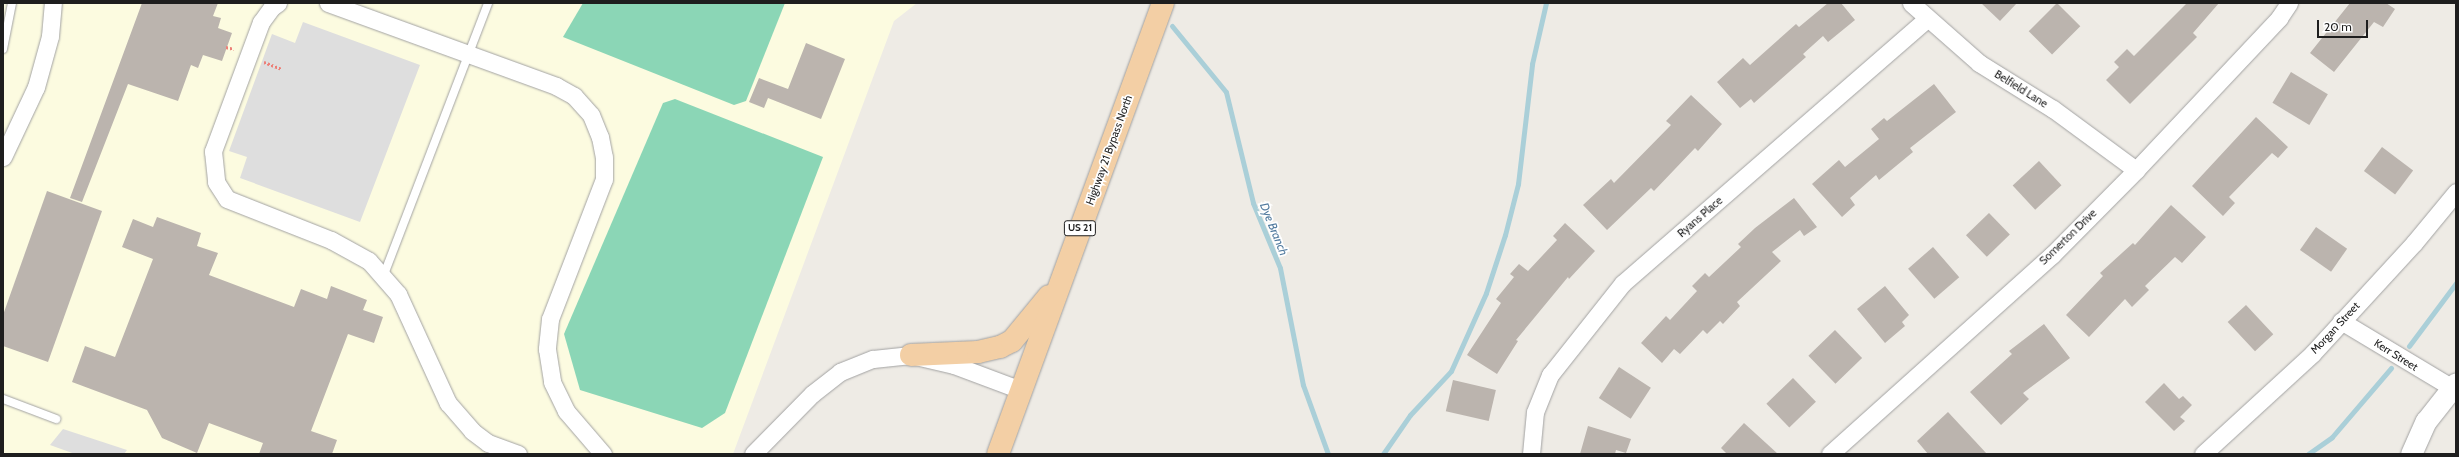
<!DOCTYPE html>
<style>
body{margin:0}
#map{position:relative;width:2459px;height:457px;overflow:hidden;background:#eeebe5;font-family:Cabin,sans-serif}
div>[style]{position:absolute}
.education>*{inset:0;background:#fcfbe0}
.pitch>*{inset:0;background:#8bd6b6}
.parking>*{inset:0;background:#dedede}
.stream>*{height:5px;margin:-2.5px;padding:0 2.5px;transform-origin:2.5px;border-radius:2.5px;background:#aacfd8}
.building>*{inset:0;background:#bbb4ae;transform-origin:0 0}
.path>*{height:2.5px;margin-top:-1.25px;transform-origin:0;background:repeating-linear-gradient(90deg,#ec8078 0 2px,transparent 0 4px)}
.roads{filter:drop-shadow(0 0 1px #a2a2a2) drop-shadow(0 0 1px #a2a2a2)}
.service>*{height:8px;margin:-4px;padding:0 4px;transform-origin:4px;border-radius:4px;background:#fff}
.minor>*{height:17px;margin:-8.5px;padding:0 8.5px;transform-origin:8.5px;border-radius:8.5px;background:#fff}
.tertiary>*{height:21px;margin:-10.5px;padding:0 10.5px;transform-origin:10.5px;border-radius:10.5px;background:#fff}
.primary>*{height:22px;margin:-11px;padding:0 11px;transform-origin:11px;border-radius:11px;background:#f3cfa5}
span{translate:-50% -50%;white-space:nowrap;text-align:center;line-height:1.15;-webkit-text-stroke:3.5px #fff;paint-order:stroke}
.shield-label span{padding:1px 3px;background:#fff;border:1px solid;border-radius:3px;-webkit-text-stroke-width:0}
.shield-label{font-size:10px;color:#1e1e1e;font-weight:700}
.street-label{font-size:11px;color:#1e1e1e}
.water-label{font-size:12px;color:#517a9e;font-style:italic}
.frame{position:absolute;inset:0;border:4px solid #1e1e1e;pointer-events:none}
.scale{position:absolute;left:2317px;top:20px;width:51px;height:18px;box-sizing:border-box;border:2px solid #1e1e1e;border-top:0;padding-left:5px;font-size:12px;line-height:14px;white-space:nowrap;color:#1e1e1e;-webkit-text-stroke:3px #fff;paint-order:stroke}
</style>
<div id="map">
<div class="education">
<div style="clip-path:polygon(3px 3px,917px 3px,894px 21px,733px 454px,3px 454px)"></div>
</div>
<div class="pitch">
<div style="clip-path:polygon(583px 3px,785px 3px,746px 101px,734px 105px,563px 37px)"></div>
<div style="clip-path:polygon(675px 99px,823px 157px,725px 413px,702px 428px,580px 390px,564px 334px,663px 103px)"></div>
</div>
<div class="parking">
<div style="clip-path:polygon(303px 22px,420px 65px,360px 222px,240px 178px,247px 157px,229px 151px,272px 34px,295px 43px)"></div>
<div style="clip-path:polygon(63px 429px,127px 450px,124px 454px,75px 454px,50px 445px)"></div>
</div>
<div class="stream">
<div style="left:1172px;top:26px;width:85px;rotate:50.7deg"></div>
<div style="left:1226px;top:92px;width:114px;rotate:76.3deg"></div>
<div style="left:1253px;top:203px;width:70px;rotate:67.4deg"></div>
<div style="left:1280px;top:268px;width:119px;rotate:78.9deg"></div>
<div style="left:1303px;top:385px;width:73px;rotate:70.1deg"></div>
<div style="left:2409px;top:346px;width:79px;rotate:-53.3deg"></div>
<div style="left:1383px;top:454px;width:47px;rotate:-55.3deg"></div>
<div style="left:1410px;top:415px;width:60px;rotate:-47deg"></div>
<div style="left:1451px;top:371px;width:85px;rotate:-65.8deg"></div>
<div style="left:1486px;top:293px;width:61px;rotate:-71.9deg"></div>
<div style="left:1505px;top:235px;width:53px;rotate:-75.7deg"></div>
<div style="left:1518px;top:184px;width:121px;rotate:-83.3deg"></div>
<div style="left:1532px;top:64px;width:63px;rotate:-77.1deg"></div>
<div style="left:2308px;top:454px;width:29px;rotate:-35deg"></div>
<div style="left:2332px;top:437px;width:91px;rotate:-49.5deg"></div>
</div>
<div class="building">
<div style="clip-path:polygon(142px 3px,218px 3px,213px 16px,221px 18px,218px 28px,232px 33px,222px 61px,203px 55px,198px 68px,191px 65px,178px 101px,128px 84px,82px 202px,70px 198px)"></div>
<div style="clip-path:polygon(1828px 3px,1841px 3px,1855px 20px,1828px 42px,1823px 36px,1803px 54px,1806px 57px,1754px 103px,1751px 99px,1740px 108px,1717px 82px,1743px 58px,1750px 65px,1796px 24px,1799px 27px)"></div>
<div style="clip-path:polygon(1981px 3px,2017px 3px,2000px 21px)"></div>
<div style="left:2057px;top:3px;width:33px;height:40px;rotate:45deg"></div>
<div style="clip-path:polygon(2187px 3px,2219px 3px,2193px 33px,2197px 37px,2130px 104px,2106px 80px,2119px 67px,2114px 62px,2127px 49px,2134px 56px)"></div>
<div style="clip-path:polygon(2350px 3px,2386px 3px,2395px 9px,2383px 27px,2374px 22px,2334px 72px,2310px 53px)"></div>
<div style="clip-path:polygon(806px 43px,845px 59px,821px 119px,768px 98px,764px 108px,749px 102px,759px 78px,788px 89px)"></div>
<div style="left:2291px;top:72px;width:43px;height:36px;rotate:31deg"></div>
<div style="clip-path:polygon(1934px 84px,1956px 112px,1910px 148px,1913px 152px,1879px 180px,1876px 175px,1850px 198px,1855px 205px,1842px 217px,1812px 184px,1839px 160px,1845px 167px,1879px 139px,1871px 129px,1884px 118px,1887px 121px)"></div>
<div style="clip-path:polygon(1691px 95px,1722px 124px,1698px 151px,1695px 148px,1654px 191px,1651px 188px,1607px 230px,1583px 205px,1611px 179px,1614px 183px,1671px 125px,1666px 121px)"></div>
<div style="clip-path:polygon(2256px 117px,2288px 147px,2278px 158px,2272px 153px,2229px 197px,2235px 203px,2223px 216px,2192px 186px)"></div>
<div style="left:2382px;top:147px;width:39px;height:30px;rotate:37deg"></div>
<div style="left:2039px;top:161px;width:33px;height:36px;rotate:47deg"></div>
<div style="clip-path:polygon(47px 191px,102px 211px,48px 362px,3px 346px,3px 315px)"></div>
<div style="clip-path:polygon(1794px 198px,1817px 227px,1804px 236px,1800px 230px,1772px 252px,1781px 261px,1737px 302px,1740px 306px,1723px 324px,1720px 321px,1707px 334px,1703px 330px,1680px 354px,1674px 349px,1662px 363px,1641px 343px,1666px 316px,1670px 320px,1697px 291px,1692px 286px,1705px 273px,1709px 277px,1741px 247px,1738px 244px,1755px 228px)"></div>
<div style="clip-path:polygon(2171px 205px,2206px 237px,2182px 263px,2175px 257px,2145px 286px,2149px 290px,2132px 307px,2125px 299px,2089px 337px,2066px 315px,2103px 276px,2100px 273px,2133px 243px,2135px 245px)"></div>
<div style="left:1989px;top:213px;width:30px;height:32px;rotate:46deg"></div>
<div style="clip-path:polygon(157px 217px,201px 233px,197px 246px,218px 253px,209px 275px,294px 307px,301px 289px,327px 299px,331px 286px,367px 300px,363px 310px,383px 317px,374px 343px,348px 334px,311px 431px,337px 440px,332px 454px,259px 454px,263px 443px,209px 423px,197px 453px,162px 438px,147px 410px,72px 382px,85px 346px,115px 357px,153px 259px,122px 247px,133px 219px,153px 227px)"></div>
<div style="clip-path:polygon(1565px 223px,1595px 251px,1569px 279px,1568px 277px,1516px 340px,1518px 341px,1497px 374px,1467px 355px,1501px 303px,1496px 299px,1514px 277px,1510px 274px,1519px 264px,1528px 271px,1557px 240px,1553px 236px)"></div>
<div style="left:2316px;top:227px;width:38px;height:28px;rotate:35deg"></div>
<div style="left:1933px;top:247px;width:40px;height:33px;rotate:49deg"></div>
<div style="clip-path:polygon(1885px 286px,1909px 315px,1902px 322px,1905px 326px,1885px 343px,1857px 309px)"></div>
<div style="left:2246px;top:305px;width:40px;height:25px;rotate:47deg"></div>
<div style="clip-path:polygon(2044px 324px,2070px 358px,2023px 393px,2029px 399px,2001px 425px,1970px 392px,2012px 354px,2009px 351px)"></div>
<div style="left:1835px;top:330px;width:39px;height:37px;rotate:46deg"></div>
<div style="left:1619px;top:367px;width:38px;height:37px;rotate:33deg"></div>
<div style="left:1793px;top:378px;width:33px;height:37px;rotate:46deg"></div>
<div style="left:1453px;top:380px;width:44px;height:32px;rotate:13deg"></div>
<div style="clip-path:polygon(2164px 383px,2179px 399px,2183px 396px,2192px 405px,2180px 417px,2185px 421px,2174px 431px,2145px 402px)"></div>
<div style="clip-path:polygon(1948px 412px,1987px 454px,1928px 454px,1917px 441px)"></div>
<div style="clip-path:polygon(1744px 423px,1778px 454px,1727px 454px,1721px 448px)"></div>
<div style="clip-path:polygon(1588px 426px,1631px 439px,1626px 453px,1616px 450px,1615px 454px,1580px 454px)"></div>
</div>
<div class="path">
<div style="left:226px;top:47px;width:8px;rotate:14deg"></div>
<div style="left:264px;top:62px;width:19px;rotate:21deg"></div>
</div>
<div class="roads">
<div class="service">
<div style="left:3px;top:49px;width:47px;rotate:-78.9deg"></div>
<div style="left:383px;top:277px;width:293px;rotate:-69deg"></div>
<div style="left:3px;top:399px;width:57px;rotate:20.7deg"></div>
</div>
<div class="minor">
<div style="left:278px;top:3px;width:7px;rotate:146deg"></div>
<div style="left:272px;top:7px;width:19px;rotate:126deg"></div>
<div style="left:261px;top:22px;width:138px;rotate:110.4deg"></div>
<div style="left:213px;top:151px;width:31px;rotate:84deg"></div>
<div style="left:216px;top:182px;width:20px;rotate:57deg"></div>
<div style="left:227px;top:199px;width:112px;rotate:21.5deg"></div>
<div style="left:331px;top:240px;width:43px;rotate:28.9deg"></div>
<div style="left:369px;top:261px;width:44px;rotate:48.7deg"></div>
<div style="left:398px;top:294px;width:120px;rotate:65.4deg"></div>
<div style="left:448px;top:403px;width:37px;rotate:49deg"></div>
<div style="left:472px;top:431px;width:20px;rotate:37deg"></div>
<div style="left:488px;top:443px;width:32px;rotate:20deg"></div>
<div style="left:328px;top:3px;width:243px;rotate:20deg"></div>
<div style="left:556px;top:86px;width:21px;rotate:29deg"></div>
<div style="left:574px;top:96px;width:25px;rotate:48deg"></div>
<div style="left:591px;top:115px;width:24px;rotate:68deg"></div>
<div style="left:600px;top:137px;width:20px;rotate:79deg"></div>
<div style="left:604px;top:157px;width:22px;rotate:90deg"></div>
<div style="left:604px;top:179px;width:150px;rotate:111.1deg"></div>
<div style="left:550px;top:319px;width:30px;rotate:96deg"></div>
<div style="left:547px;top:349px;width:33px;rotate:81deg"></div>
<div style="left:552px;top:382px;width:32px;rotate:64deg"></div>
<div style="left:566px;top:411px;width:57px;rotate:49.3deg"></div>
<div style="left:1911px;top:3px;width:91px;rotate:41.4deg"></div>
<div style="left:1979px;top:63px;width:87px;rotate:31.9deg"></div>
<div style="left:2053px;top:109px;width:103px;rotate:36.3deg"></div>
<div style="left:3px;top:157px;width:77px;rotate:-64.8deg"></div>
<div style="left:36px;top:87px;width:53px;rotate:-74.6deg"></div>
<div style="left:50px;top:36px;width:33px;rotate:-85deg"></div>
<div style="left:2341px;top:321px;width:134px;rotate:31deg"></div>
<div style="left:753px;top:454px;width:84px;rotate:-45.5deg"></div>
<div style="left:812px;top:394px;width:36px;rotate:-38deg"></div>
<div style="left:840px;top:372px;width:35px;rotate:-22deg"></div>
<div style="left:873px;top:359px;width:38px;rotate:-6deg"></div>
<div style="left:911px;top:355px;width:44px;rotate:13.1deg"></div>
<div style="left:954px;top:365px;width:72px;rotate:20.5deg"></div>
<div style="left:1531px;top:454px;width:42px;rotate:-84.6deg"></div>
<div style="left:1535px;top:412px;width:40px;rotate:-68deg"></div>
<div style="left:1550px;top:375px;width:117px;rotate:-51.6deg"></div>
<div style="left:1623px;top:283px;width:403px;rotate:-41deg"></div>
<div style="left:1830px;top:454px;width:298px;rotate:-41.9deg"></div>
<div style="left:2052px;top:255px;width:120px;rotate:-45.3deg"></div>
<div style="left:2136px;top:170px;width:209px;rotate:-46.7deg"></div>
<div style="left:2279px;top:18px;width:18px;rotate:-56deg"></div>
<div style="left:2203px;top:454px;width:148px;rotate:-42.5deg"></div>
<div style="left:2312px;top:354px;width:151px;rotate:-47.4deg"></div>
<div style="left:2414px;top:243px;width:66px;rotate:-50.5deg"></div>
</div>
<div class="tertiary">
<div style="left:2411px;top:454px;width:36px;rotate:-66deg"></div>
<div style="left:2426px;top:421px;width:48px;rotate:-51.7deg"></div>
</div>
<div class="primary">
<div style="left:911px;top:355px;width:67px;rotate:-2.6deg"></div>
<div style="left:978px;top:352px;width:23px;rotate:-13deg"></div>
<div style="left:1000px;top:347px;width:13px;rotate:-27deg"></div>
<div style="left:1012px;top:341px;width:58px;rotate:-50.6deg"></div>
<div style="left:998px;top:454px;width:480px;rotate:-69.9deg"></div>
</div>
</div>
<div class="shield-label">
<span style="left:1080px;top:228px">US 21</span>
</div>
<div class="street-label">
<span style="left:2021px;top:89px;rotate:32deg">Belfield Lane</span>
<span style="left:1109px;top:150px;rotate:-70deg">Highway 21 Bypass North</span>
<span style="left:1700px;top:217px;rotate:-41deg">Ryans Place</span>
<span style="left:2068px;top:237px;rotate:-44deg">Somerton Drive</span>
<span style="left:2335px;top:328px;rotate:-47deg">Morgan Street</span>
<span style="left:2396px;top:355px;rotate:32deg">Kerr Street</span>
</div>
<div class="water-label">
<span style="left:1274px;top:229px;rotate:68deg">Dye Branch</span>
</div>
<div class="frame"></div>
<div class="scale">20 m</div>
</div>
